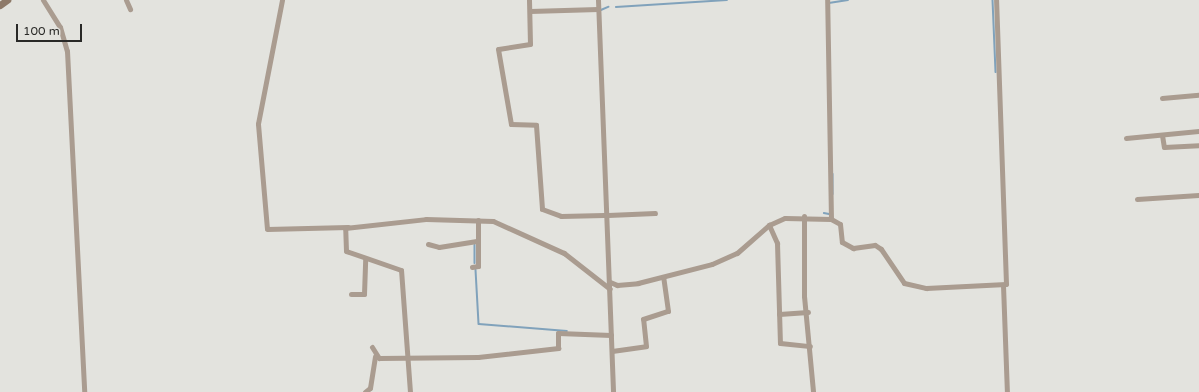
<!DOCTYPE html>
<style>
body{margin:0}
#map{position:relative;width:1199px;height:392px;overflow:hidden;background:#e3e3de;font-family:"Varela Round",sans-serif}
div>[style]{position:absolute}
.stream>*{height:1.5px;margin:-0.75px;padding:0 0.75px;transform-origin:0.75px;border-radius:0.75px;background:#80a2bb}
.street>*{height:5px;margin:-2.5px;padding:0 2.5px;transform-origin:2.5px;border-radius:2.5px;background:#aa9c90}
.secondary>*{height:7px;margin:-3.5px;padding:0 3.5px;transform-origin:3.5px;border-radius:3.5px;background:#8e7a69}
span{translate:-50% -50%;white-space:nowrap;text-align:center;line-height:1.15;-webkit-text-stroke:3px #e3e3de;paint-order:stroke}
.scale{position:absolute;left:16px;top:24px;width:66px;height:18px;box-sizing:border-box;border:2px solid #292927;border-top:0;padding-left:5px;font-size:12px;line-height:14px;white-space:nowrap;color:#292927;-webkit-text-stroke:3px #e3e3de;paint-order:stroke}
</style>
<div id="map">
<div class="stream">
<div style="left:993px;top:0;width:72px;rotate:87.6deg"></div>
<div style="left:829px;top:3px;width:19px;rotate:-9deg"></div>
<div style="left:616px;top:7px;width:111px;rotate:-3.6deg"></div>
<div style="left:601px;top:10px;width:8px;rotate:-23deg"></div>
<div style="left:833px;top:174px;width:20px;rotate:90deg"></div>
<div style="left:824px;top:213px;width:5px;rotate:11deg"></div>
<div style="left:475px;top:245px;width:18px;rotate:90deg"></div>
<div style="left:476px;top:270px;width:54px;rotate:86.8deg"></div>
<div style="left:479px;top:324px;width:88px;rotate:4.5deg"></div>
</div>
<div class="street">
<div style="left:43px;top:0;width:32px;rotate:58deg"></div>
<div style="left:60px;top:27px;width:25px;rotate:74deg"></div>
<div style="left:67px;top:51px;width:341px;rotate:87.1deg"></div>
<div style="left:126px;top:0;width:10px;rotate:66deg"></div>
<div style="left:282px;top:0;width:126px;rotate:101deg"></div>
<div style="left:258px;top:124px;width:105px;rotate:85.1deg"></div>
<div style="left:267px;top:229px;width:81px;rotate:-1.4deg"></div>
<div style="left:529px;top:0;width:44px;rotate:88.7deg"></div>
<div style="left:530px;top:44px;width:32px;rotate:171deg"></div>
<div style="left:498px;top:49px;width:76px;rotate:80.2deg"></div>
<div style="left:511px;top:124px;width:25px;rotate:2deg"></div>
<div style="left:536px;top:125px;width:84px;rotate:85.9deg"></div>
<div style="left:542px;top:209px;width:20px;rotate:20deg"></div>
<div style="left:561px;top:216px;width:43px;rotate:-1.3deg"></div>
<div style="left:598px;top:0;width:392px;rotate:87.8deg"></div>
<div style="left:530px;top:11px;width:68px;rotate:-1.7deg"></div>
<div style="left:1162px;top:98px;width:37px;rotate:-5deg"></div>
<div style="left:1162px;top:135px;width:12px;rotate:81deg"></div>
<div style="left:1164px;top:147px;width:35px;rotate:-3deg"></div>
<div style="left:1126px;top:138px;width:73px;rotate:-5.5deg"></div>
<div style="left:1137px;top:199px;width:62px;rotate:-3.7deg"></div>
<div style="left:608px;top:215px;width:47px;rotate:-2.4deg"></div>
<div style="left:804px;top:216px;width:80px;rotate:90deg"></div>
<div style="left:804px;top:296px;width:96px;rotate:84.6deg"></div>
<div style="left:831px;top:219px;width:10px;rotate:29deg"></div>
<div style="left:840px;top:224px;width:18px;rotate:84deg"></div>
<div style="left:842px;top:242px;width:13px;rotate:29deg"></div>
<div style="left:853px;top:248px;width:22px;rotate:-8deg"></div>
<div style="left:875px;top:245px;width:7px;rotate:34deg"></div>
<div style="left:881px;top:249px;width:41px;rotate:55.9deg"></div>
<div style="left:904px;top:283px;width:23px;rotate:13deg"></div>
<div style="left:926px;top:288px;width:80px;rotate:-2.9deg"></div>
<div style="left:1006px;top:284px;width:284px;rotate:-92deg"></div>
<div style="left:769px;top:225px;width:20px;rotate:66deg"></div>
<div style="left:777px;top:243px;width:100px;rotate:88.3deg"></div>
<div style="left:780px;top:343px;width:30px;rotate:6deg"></div>
<div style="left:428px;top:244px;width:11px;rotate:15deg"></div>
<div style="left:439px;top:247px;width:38px;rotate:-9deg"></div>
<div style="left:472px;top:267px;width:6px;rotate:-9deg"></div>
<div style="left:478px;top:266px;width:46px;rotate:-90deg"></div>
<div style="left:610px;top:282px;width:8px;rotate:23deg"></div>
<div style="left:617px;top:285px;width:21px;rotate:-5deg"></div>
<div style="left:638px;top:283px;width:76px;rotate:-14.4deg"></div>
<div style="left:712px;top:264px;width:27px;rotate:-24deg"></div>
<div style="left:737px;top:253px;width:43px;rotate:-41.2deg"></div>
<div style="left:769px;top:225px;width:17px;rotate:-24deg"></div>
<div style="left:785px;top:218px;width:46px;rotate:1.2deg"></div>
<div style="left:831px;top:219px;width:219px;rotate:-91deg"></div>
<div style="left:1003px;top:285px;width:107px;rotate:87.9deg"></div>
<div style="left:351px;top:294px;width:13px"></div>
<div style="left:364px;top:294px;width:35px;rotate:-88deg"></div>
<div style="left:779px;top:314px;width:29px;rotate:-4deg"></div>
<div style="left:372px;top:347px;width:13px;rotate:58deg"></div>
<div style="left:379px;top:358px;width:99px;rotate:-0.6deg"></div>
<div style="left:478px;top:357px;width:81px;rotate:-6.4deg"></div>
<div style="left:558px;top:348px;width:15px;rotate:-90deg"></div>
<div style="left:558px;top:333px;width:53px;rotate:2.2deg"></div>
<div style="left:612px;top:351px;width:34px;rotate:-8deg"></div>
<div style="left:646px;top:346px;width:27px;rotate:-96deg"></div>
<div style="left:643px;top:319px;width:26px;rotate:-18deg"></div>
<div style="left:668px;top:311px;width:34px;rotate:-98deg"></div>
<div style="left:365px;top:392px;width:6px;rotate:-39deg"></div>
<div style="left:370px;top:388px;width:32px;rotate:-81deg"></div>
<div style="left:410px;top:392px;width:122px;rotate:-94.2deg"></div>
<div style="left:401px;top:270px;width:58px;rotate:-160.9deg"></div>
<div style="left:346px;top:251px;width:23px;rotate:-92deg"></div>
<div style="left:345px;top:228px;width:81px;rotate:-6.3deg"></div>
<div style="left:426px;top:219px;width:67px;rotate:1.7deg"></div>
<div style="left:493px;top:221px;width:78px;rotate:24.3deg"></div>
<div style="left:564px;top:253px;width:58px;rotate:38deg"></div>
</div>
<div class="secondary">
<div style="left:0;top:5px;width:9px;rotate:-36deg"></div>
</div>
<div class="scale">100 m</div>
</div>
